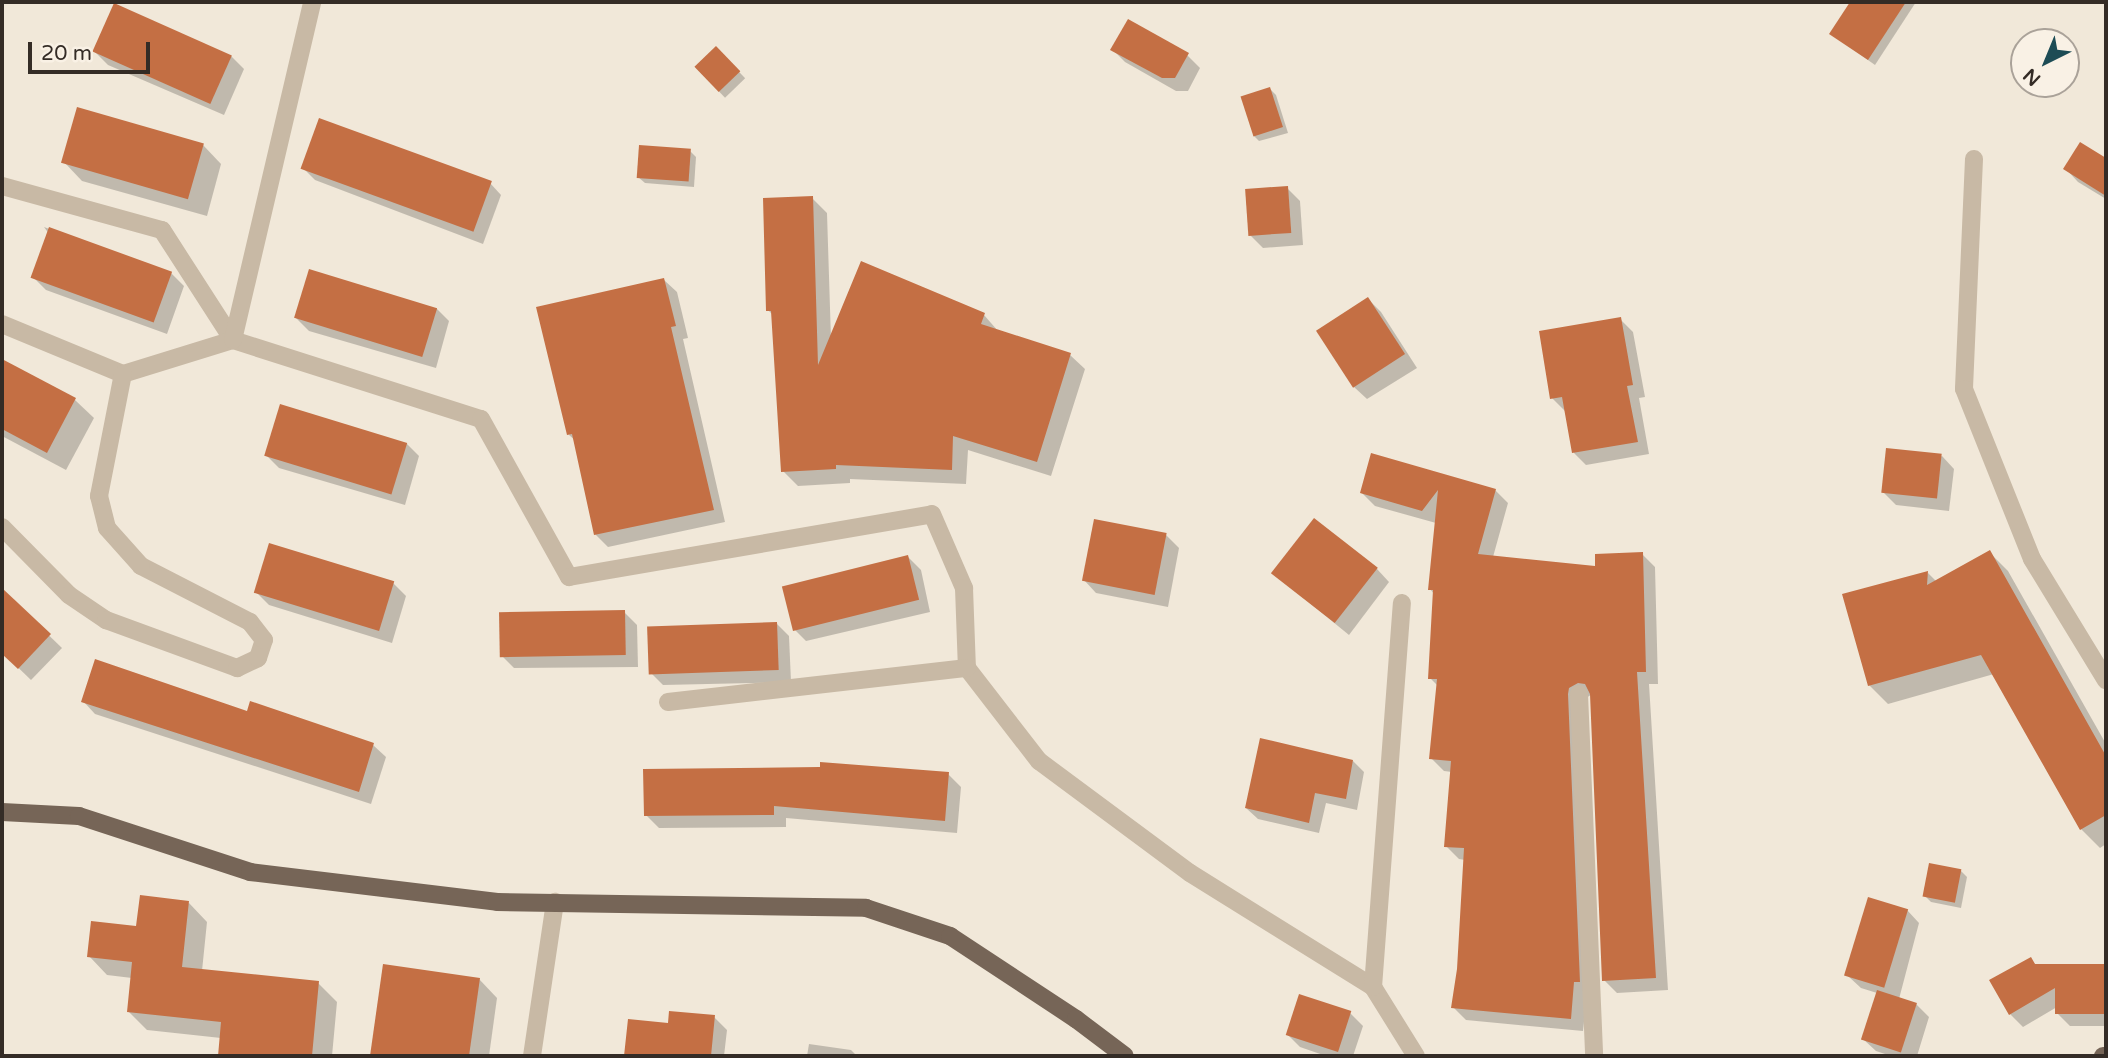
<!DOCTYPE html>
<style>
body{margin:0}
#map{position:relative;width:2108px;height:1058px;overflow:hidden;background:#f1e8d9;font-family:"Varela Round",sans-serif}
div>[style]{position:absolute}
.shadow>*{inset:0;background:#0003;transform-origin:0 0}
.building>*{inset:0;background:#c46f44;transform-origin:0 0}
.street>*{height:18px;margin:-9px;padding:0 9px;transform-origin:9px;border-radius:9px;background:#c8b9a5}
.primary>*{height:18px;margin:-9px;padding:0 9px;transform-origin:9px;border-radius:9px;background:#766557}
span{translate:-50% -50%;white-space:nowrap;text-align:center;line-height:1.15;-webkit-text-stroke:5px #f9f1e5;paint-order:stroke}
.frame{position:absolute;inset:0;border:4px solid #342c26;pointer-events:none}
.north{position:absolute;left:2010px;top:28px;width:70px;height:70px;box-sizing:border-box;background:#f9f1e5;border:2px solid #aaa299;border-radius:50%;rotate:223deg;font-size:19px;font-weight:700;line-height:28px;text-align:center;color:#342c26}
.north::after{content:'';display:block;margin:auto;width:24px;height:32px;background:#1d4c55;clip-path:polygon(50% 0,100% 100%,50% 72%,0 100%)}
.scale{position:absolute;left:28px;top:42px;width:122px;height:32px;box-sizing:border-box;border:4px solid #342c26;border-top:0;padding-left:9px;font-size:21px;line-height:24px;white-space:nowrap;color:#342c26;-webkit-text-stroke:5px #f9f1e5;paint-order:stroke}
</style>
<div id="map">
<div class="shadow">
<div style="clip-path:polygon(1853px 2px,1916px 2px,1875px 65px,1831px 34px)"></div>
<div style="left:716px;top:48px;width:42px;height:28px;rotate:46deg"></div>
<div style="clip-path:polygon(1112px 49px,1187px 55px,1200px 68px,1188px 91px,1176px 91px,1125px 62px)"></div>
<div style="clip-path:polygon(95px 52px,231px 56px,244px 69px,224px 115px,108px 65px)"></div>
<div style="clip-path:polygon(1270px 89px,1276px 95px,1288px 133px,1259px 141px,1253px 135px)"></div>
<div style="clip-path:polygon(203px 145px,221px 164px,207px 216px,82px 181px,64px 162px)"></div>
<div style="clip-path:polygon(2080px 145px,2106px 160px,2106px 199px,2078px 182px,2066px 169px)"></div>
<div style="clip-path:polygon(690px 151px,696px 157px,694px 187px,645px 183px,638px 177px)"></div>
<div style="clip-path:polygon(303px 168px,490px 183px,501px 195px,483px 244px,315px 180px)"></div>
<div style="clip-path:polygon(1287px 188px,1300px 201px,1303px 245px,1263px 248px,1250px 235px)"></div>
<div style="clip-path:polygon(812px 198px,827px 213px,831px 339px,984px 315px,998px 331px,1070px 355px,1085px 369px,1051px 476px,968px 450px,966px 484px,850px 479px,850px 483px,798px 486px,783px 471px,773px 315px,768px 310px)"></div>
<div style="clip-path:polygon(44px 227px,171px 273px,184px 286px,167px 334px,46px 290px,33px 277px,55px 242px)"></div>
<div style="clip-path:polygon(664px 280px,677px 292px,688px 338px,683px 339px,725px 522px,608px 547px,595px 534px,576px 441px,569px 435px)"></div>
<div style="clip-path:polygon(1368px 299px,1381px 312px,1417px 368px,1367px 399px,1354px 387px)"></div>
<div style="clip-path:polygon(436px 308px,449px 321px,436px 368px,309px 331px,296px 318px)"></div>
<div style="clip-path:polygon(1620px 319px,1633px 332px,1645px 397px,1639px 398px,1649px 454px,1586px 465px,1574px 453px,1565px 411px,1552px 398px)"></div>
<div style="clip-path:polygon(2px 361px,75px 400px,94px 418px,66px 470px,2px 436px)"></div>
<div style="clip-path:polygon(406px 443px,419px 456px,405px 505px,279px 468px,266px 455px)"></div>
<div style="clip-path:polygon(1372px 455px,1495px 490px,1508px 503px,1493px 557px,1597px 568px,1642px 554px,1655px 567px,1658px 684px,1649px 684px,1668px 990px,1617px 993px,1604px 980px,1592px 694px,1582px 701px,1587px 995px,1583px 1031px,1466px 1020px,1453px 1007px,1459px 969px,1465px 860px,1459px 859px,1446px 846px,1452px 772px,1444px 771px,1431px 758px,1438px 686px,1430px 678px,1434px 594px,1430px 589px,1436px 523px,1375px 506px,1362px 493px)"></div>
<div style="clip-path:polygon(1942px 456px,1954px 469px,1949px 511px,1896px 505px,1883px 492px)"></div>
<div style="clip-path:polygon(1166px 535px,1179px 548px,1168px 607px,1096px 593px,1084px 580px)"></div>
<div style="clip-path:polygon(1989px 552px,2008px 571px,2106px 744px,2106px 844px,2100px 848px,2081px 829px,1994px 674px,1888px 704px,1869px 685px,1928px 573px,1937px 582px)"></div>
<div style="clip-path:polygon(908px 557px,921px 570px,930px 612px,806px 641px,793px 628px)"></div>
<div style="clip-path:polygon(1377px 569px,1389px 582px,1349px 635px,1273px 573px)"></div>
<div style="clip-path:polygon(393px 583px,406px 596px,392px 643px,269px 605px,256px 592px)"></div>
<div style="clip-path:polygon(2px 590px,62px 648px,31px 680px,2px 652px)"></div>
<div style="clip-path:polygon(624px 612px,637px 625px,638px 667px,514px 668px,501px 655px)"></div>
<div style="clip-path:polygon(776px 623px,789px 636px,791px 682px,663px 685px,650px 672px)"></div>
<div style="clip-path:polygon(83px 701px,248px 713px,373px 745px,386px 757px,371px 804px,95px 714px)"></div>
<div style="clip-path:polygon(1353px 761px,1364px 772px,1357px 810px,1326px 803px,1319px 833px,1258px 819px,1246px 808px)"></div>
<div style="clip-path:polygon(948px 774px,961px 787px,957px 833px,786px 818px,786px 827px,659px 828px,646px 815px)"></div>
<div style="clip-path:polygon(1961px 871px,1967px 877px,1961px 908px,1931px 902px,1925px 896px)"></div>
<div style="clip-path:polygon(189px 903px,207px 922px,202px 971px,318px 983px,337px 1002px,332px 1056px,219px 1056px,221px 1038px,147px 1030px,128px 1011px,132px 978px,107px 975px,89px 956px)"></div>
<div style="clip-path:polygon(1907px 910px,1919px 923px,1899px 999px,1916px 1004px,1929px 1017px,1917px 1056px,1891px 1056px,1876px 1051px,1863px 1039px,1877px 993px,1861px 988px,1848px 976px)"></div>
<div style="clip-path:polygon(2030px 959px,2037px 966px,2106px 966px,2106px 1026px,2070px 1026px,2057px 1013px,2057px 1007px,2023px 1027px,2010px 1014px)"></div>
<div style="clip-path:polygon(384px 966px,479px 979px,497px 998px,489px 1056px,374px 1056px)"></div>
<div style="clip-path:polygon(1350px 1013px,1363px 1026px,1353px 1056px,1326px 1056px,1300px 1047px,1287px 1034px)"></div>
<div style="clip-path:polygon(714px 1017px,727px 1030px,724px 1056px,626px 1056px,630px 1021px,670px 1025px)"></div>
<div style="clip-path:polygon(809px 1044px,851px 1050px,857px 1056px,807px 1056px)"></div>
</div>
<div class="building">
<div style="clip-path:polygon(1850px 2px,1906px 2px,1868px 60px,1829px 34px)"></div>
<div style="left:114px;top:3px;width:129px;height:53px;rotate:24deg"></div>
<div style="clip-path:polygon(1128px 19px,1189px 53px,1175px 78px,1162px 78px,1110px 50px)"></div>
<div style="left:716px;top:46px;width:35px;height:30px;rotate:46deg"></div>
<div style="left:1270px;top:87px;width:42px;height:31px;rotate:72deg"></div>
<div style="left:77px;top:107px;width:132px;height:58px;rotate:16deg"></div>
<div style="left:319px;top:118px;width:184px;height:54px;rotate:20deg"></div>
<div style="clip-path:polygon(2080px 142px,2106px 158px,2106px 196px,2063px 169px)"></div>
<div style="left:639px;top:145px;width:52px;height:33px;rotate:4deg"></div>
<div style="left:1288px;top:186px;width:47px;height:43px;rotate:86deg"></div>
<div style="clip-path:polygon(813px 196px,818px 365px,861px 261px,985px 313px,981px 324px,1071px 353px,1037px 462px,953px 436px,952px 470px,836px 465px,836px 469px,781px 472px,771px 311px,766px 311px,763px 198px)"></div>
<div style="left:49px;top:227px;width:131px;height:54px;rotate:20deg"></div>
<div style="left:309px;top:269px;width:134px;height:51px;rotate:17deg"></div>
<div style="clip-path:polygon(664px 278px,676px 326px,671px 327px,714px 510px,594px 535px,572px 434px,567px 435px,536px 307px)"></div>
<div style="left:1368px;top:297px;width:68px;height:62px;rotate:57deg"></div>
<div style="clip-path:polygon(1621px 317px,1633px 385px,1627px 386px,1638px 442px,1572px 453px,1562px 397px,1550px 399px,1539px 331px)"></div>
<div style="clip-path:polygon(2px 359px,76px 398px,47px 453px,2px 429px)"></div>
<div style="left:280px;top:404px;width:133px;height:54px;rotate:17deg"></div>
<div style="left:1886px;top:448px;width:56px;height:45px;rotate:6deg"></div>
<div style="clip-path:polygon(1371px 453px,1496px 489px,1478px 554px,1595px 566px,1595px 554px,1643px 552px,1646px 672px,1637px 672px,1656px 978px,1602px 981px,1590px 694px,1585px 684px,1578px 683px,1569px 688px,1568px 694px,1580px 982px,1574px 982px,1571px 1019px,1451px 1008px,1457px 969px,1464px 848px,1444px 847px,1451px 761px,1429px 759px,1437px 679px,1428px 679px,1433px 590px,1428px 590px,1438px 490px,1422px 511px,1360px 493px)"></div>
<div style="left:1314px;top:518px;width:81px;height:70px;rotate:38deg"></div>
<div style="left:1094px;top:519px;width:74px;height:63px;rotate:11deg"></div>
<div style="left:269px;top:543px;width:131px;height:52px;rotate:17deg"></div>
<div style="clip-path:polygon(1990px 550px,2106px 756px,2106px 815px,2080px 830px,1981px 655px,1868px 686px,1842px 594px,1928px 571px,1927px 585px)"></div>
<div style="left:908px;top:555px;width:46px;height:130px;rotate:76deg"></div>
<div style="clip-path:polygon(2px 588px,51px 634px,18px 669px,2px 654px)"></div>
<div style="left:625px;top:610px;width:45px;height:126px;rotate:89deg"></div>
<div style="left:777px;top:622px;width:48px;height:130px;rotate:88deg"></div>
<div style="clip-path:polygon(95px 659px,247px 711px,250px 701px,374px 743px,359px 792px,81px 702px)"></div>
<div style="clip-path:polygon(1260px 738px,1353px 760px,1346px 799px,1315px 793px,1309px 823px,1245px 808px)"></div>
<div style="clip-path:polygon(820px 762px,949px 772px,945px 821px,774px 806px,774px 815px,644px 816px,643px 769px,820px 767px)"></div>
<div style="left:1929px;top:863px;width:33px;height:34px;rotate:11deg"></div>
<div style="clip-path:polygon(140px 895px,189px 901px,182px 967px,319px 981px,312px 1056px,218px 1056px,221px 1022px,127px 1012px,132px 962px,87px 957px,91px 921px,136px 926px)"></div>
<div style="left:1868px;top:897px;width:42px;height:82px;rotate:17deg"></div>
<div style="clip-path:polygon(2031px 957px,2035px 964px,2106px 964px,2106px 1014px,2055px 1014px,2055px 988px,2009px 1015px,1989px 980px)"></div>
<div style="clip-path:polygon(383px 964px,480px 978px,469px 1056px,370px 1056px)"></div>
<div style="left:1877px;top:990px;width:42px;height:52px;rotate:18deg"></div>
<div style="left:1299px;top:994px;width:55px;height:43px;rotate:18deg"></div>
<div style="clip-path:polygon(669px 1011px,715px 1015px,711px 1056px,624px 1056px,628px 1019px,668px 1023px)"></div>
</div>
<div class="street">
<div style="left:1974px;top:159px;width:230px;rotate:92.5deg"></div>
<div style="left:1964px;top:389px;width:183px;rotate:68.2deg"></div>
<div style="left:2032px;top:559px;width:142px;rotate:58.6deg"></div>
<div style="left:2px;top:186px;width:166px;rotate:15.4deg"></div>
<div style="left:162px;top:230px;width:131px;rotate:57.2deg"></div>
<div style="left:233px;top:340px;width:260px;rotate:17.7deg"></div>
<div style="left:481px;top:419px;width:181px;rotate:60.9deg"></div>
<div style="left:569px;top:577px;width:368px;rotate:-9.8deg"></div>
<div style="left:932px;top:514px;width:81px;rotate:66.6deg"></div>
<div style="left:964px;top:588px;width:80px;rotate:87.9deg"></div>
<div style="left:967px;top:668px;width:118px;rotate:52.3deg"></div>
<div style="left:1039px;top:761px;width:188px;rotate:36.6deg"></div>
<div style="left:1190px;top:873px;width:216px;rotate:31.9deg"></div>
<div style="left:1373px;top:987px;width:81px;rotate:58.1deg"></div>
<div style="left:2px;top:324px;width:131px;rotate:22.5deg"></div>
<div style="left:123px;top:374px;width:115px;rotate:-17.2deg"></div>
<div style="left:233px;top:340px;width:347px;rotate:-76.8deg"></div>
<div style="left:2px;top:527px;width:95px;rotate:45.4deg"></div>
<div style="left:69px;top:595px;width:45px;rotate:34deg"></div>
<div style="left:106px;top:620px;width:140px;rotate:20.1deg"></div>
<div style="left:237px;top:668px;width:23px;rotate:-25deg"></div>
<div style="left:258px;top:658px;width:19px;rotate:-72deg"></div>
<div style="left:264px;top:640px;width:23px;rotate:-128deg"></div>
<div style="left:250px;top:622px;width:123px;rotate:-152.8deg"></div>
<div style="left:141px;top:566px;width:51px;rotate:-131.8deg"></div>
<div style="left:107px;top:528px;width:33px;rotate:-104deg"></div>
<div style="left:99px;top:496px;width:124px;rotate:-78.9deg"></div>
<div style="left:1579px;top:694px;width:362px;rotate:87.6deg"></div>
<div style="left:668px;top:702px;width:301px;rotate:-6.5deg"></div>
<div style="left:1373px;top:987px;width:385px;rotate:-85.7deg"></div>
<div style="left:532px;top:1056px;width:156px;rotate:-81.5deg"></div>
</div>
<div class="primary">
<div style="left:2px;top:812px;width:77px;rotate:3deg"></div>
<div style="left:79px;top:816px;width:180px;rotate:18.1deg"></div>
<div style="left:250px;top:872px;width:249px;rotate:6.9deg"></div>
<div style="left:497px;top:902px;width:369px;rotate:0.9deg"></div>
<div style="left:866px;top:908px;width:89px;rotate:18.4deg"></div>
<div style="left:950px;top:936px;width:151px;rotate:33.4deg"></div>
<div style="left:1076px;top:1019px;width:61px;rotate:37.1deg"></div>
<div style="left:2103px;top:1056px;width:3px"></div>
</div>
<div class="frame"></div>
<div class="north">N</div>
<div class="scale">20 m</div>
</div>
